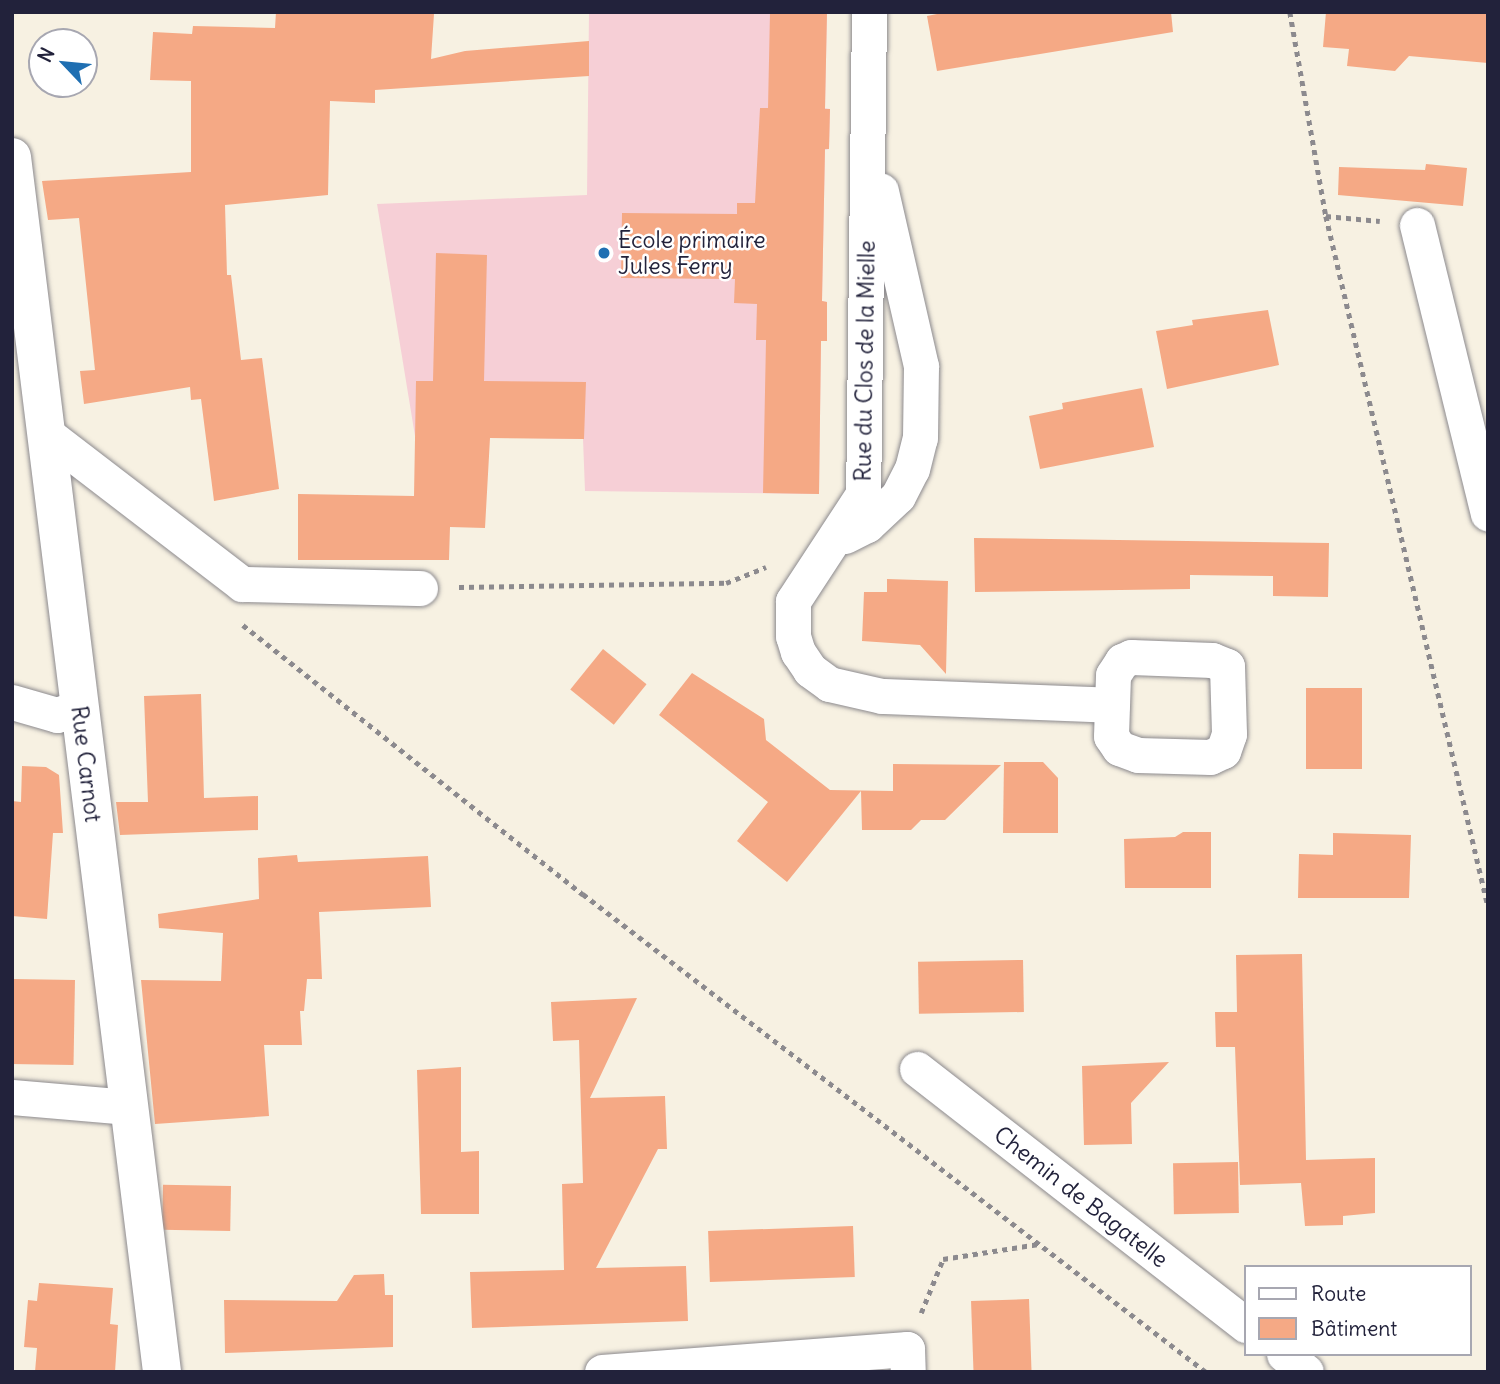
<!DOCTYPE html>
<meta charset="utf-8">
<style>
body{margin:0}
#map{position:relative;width:1500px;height:1384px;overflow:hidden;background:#f7f1e2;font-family:Delius,sans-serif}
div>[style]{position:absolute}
.built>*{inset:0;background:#f6cfd6}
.building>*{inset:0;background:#f5a985;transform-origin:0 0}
.path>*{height:4.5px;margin-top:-2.25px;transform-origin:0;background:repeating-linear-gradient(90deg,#8c8a8e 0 5px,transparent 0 10px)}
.roads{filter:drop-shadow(0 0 2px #8c8a8e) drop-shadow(0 0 2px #8c8a8e)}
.minor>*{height:35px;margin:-17.5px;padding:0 17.5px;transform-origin:17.5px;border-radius:17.5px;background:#fff}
.tertiary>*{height:38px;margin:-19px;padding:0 19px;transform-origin:19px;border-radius:19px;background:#fff}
.dots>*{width:19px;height:19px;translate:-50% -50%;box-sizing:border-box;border:4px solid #fff;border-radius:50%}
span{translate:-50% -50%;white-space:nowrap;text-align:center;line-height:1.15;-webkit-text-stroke:5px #fff;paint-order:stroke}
.poi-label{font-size:23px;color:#22223b}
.left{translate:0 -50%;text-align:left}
.street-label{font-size:23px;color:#22223b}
.frame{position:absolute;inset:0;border:14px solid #22223b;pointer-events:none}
.legend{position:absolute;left:1244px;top:1265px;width:228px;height:91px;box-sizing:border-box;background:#fff;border:2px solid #a7a7b1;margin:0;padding:9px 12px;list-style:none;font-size:21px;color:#22223b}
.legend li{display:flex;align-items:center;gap:14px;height:35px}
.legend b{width:35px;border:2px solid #a7a7b1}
.north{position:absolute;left:28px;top:28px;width:70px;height:70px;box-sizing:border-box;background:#fff;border:2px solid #a7a7b1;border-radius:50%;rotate:296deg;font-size:19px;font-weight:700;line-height:28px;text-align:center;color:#22223b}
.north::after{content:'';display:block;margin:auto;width:24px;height:32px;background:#1f6fb2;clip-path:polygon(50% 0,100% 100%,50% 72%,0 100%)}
</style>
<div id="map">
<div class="built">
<div style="clip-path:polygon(589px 12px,827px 12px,825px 108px,830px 109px,829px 149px,825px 150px,822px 301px,827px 302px,827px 341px,821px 341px,819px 494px,585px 491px,583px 439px,415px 436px,377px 204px,587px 195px)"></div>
</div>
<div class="building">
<div style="clip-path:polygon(276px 12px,434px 14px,431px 59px,465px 51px,589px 41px,589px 76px,375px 90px,375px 103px,330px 101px,328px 195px,225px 205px,227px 275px,231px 275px,241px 360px,262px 358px,279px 489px,214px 501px,201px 399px,191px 400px,190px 387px,84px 404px,80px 371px,95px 370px,79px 218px,48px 220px,42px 181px,191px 172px,191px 81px,150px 80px,153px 32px,192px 34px,193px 26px,275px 28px)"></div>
<div style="clip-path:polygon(770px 12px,827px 12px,825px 109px,830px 109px,829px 149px,825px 149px,822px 301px,827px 302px,827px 341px,821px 341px,819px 494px,763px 493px,766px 340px,756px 340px,757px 304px,734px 303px,735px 279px,621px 278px,622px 213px,737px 214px,737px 203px,755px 203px,760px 108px,768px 108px)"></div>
<div style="clip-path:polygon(947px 12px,1171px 12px,1173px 32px,937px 71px,927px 16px)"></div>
<div style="clip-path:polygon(1326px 12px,1488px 12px,1488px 63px,1409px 56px,1395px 71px,1347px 66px,1349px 49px,1323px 47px)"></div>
<div style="clip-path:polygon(1426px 164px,1467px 168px,1463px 206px,1338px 195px,1339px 167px,1425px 170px)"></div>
<div style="clip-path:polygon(436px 253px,487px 255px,484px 381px,586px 382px,584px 439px,490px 438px,485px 528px,450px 527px,449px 560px,298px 560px,298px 494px,414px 496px,416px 381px,433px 381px)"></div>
<div style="clip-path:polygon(1268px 310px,1279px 365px,1167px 389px,1156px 331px,1193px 325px,1192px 320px)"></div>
<div style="clip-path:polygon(1142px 388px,1154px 447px,1040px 469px,1029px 416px,1063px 409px,1062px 403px)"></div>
<div style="clip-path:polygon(974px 538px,1329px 543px,1328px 597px,1273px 596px,1273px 576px,1190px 575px,1190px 589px,975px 592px)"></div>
<div style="clip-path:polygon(887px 579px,948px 581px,946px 674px,920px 645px,862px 641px,864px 592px,887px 592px)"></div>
<div style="left:603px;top:649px;width:56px;height:52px;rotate:39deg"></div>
<div style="clip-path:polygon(692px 673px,764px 719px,766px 740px,830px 790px,893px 791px,893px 764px,1001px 765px,945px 820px,921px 820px,911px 830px,862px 830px,861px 791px,787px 882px,737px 841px,768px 802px,659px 715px)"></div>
<div style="left:1306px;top:688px;width:56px;height:81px"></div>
<div style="clip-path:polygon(201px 694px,204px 798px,258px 796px,258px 830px,120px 835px,116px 802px,148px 802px,144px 696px)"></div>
<div style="clip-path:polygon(1004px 762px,1043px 762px,1058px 778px,1058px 833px,1003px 833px)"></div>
<div style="clip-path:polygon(22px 766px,46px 767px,59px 775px,63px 833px,53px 833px,47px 919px,12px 916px,12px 801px,21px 802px)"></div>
<div style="clip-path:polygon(1183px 832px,1211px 832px,1211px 888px,1125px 888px,1124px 839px,1175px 837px)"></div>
<div style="clip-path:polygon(1333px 833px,1411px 835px,1409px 898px,1298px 898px,1299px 854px,1333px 855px)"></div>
<div style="clip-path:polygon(297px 855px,298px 862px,428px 856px,431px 907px,319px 912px,322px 979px,307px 979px,304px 1011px,300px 1011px,302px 1045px,264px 1045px,269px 1116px,155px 1124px,141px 980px,221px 981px,223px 933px,159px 928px,158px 914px,259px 899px,258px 858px)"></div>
<div style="clip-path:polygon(1302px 954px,1306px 1160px,1375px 1158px,1375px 1213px,1343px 1216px,1343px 1225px,1305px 1226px,1301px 1183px,1240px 1185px,1235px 1047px,1216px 1047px,1215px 1012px,1237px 1012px,1236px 955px)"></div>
<div style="left:1023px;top:960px;width:52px;height:105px;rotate:89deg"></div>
<div style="left:12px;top:979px;width:63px;height:85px;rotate:1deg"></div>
<div style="clip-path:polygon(637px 998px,590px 1098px,665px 1096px,667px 1149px,658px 1149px,596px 1268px,686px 1266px,688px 1321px,472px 1328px,470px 1272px,564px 1270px,562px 1184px,583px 1183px,579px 1040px,553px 1041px,551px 1002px)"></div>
<div style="clip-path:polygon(1169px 1062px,1131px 1103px,1132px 1144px,1084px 1145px,1082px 1066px)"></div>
<div style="clip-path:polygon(461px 1067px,461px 1152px,479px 1151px,479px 1214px,421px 1214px,417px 1070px)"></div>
<div style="left:1238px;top:1162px;width:51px;height:65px;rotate:89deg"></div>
<div style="left:231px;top:1186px;width:45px;height:68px;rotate:91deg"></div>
<div style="left:853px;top:1226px;width:51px;height:145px;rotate:88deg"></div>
<div style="clip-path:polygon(384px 1274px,385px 1295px,393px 1295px,393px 1347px,225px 1353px,224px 1300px,337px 1301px,354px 1275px)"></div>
<div style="clip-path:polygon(39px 1283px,113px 1288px,110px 1324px,118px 1325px,115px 1372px,35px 1372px,37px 1348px,24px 1347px,28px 1300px,37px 1301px)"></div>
<div style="left:1029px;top:1299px;width:73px;height:58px;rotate:88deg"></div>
</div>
<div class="path">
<div style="left:1290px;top:12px;width:207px;rotate:80deg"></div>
<div style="left:1326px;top:216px;width:709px;rotate:76.79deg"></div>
<div style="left:1326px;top:216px;width:54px;rotate:5.3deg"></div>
<div style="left:459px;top:587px;width:267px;rotate:-0.9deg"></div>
<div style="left:726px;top:583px;width:43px;rotate:-21.8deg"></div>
<div style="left:243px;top:625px;width:434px;rotate:38.4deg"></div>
<div style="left:583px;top:894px;width:785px;rotate:37.5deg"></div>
<div style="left:921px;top:1313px;width:58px;rotate:-67.8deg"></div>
<div style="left:943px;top:1259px;width:97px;rotate:-8.9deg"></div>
</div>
<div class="roads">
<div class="minor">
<div style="left:869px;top:12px;width:482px;rotate:90.7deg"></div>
<div style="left:863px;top:494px;width:128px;rotate:123.2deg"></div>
<div style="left:793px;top:601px;width:35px;rotate:90deg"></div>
<div style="left:793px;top:636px;width:17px;rotate:73deg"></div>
<div style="left:798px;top:652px;width:22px;rotate:56deg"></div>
<div style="left:810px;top:670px;width:24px;rotate:36deg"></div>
<div style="left:829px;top:684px;width:54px;rotate:12.8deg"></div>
<div style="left:882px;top:696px;width:230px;rotate:2.2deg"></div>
<div style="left:1417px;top:225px;width:297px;rotate:76.2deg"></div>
<div style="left:48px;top:435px;width:245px;rotate:37.5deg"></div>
<div style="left:242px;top:584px;width:178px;rotate:1.3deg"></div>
<div style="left:845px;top:536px;width:25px;rotate:-27deg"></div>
<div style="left:867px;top:525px;width:42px;rotate:-43.1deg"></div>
<div style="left:898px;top:496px;width:30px;rotate:-63deg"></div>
<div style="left:912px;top:469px;width:32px;rotate:-76deg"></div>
<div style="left:920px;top:438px;width:72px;rotate:-89.2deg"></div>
<div style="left:921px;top:366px;width:180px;rotate:-102.9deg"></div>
<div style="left:1131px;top:657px;width:81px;rotate:2.1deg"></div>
<div style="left:1212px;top:660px;width:16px;rotate:22deg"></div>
<div style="left:1227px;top:666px;width:68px;rotate:88.3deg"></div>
<div style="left:1229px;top:734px;width:18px;rotate:109deg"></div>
<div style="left:1223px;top:751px;width:14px;rotate:155deg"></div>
<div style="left:1210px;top:757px;width:72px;rotate:-178.4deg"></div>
<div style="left:1138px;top:755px;width:20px;rotate:-160deg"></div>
<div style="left:1119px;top:748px;width:14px;rotate:-124deg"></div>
<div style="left:1111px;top:736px;width:61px;rotate:-88.1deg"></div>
<div style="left:1113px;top:675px;width:17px;rotate:-57deg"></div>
<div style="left:1122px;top:661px;width:10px;rotate:-24deg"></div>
<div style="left:12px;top:702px;width:47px;rotate:16.1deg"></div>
<div style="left:57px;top:715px;width:23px;rotate:-20deg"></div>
<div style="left:917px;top:1069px;width:417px;rotate:37.9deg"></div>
<div style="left:12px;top:1097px;width:117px;rotate:4.9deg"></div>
<div style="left:1284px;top:1354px;width:28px;rotate:39deg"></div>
<div style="left:602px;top:1372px;width:306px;rotate:-4.3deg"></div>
<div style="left:907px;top:1349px;width:23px;rotate:88deg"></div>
</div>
<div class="tertiary">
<div style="left:12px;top:157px;width:1224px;rotate:82.96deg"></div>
</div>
</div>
<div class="dots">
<div style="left:604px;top:253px;background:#1f6fb2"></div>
</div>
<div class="poi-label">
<span class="left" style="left:618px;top:253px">École primaire<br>Jules Ferry</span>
</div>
<div class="street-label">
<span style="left:865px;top:361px;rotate:-89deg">Rue du Clos de la Mielle</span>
<span style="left:86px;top:764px;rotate:83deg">Rue Carnot</span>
<span style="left:1081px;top:1197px;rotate:38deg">Chemin de Bagatelle</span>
</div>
<div class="frame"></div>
<ul class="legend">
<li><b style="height:9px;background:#fff"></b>Route</li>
<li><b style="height:19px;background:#f5a985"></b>Bâtiment</li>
</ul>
<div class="north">N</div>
</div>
